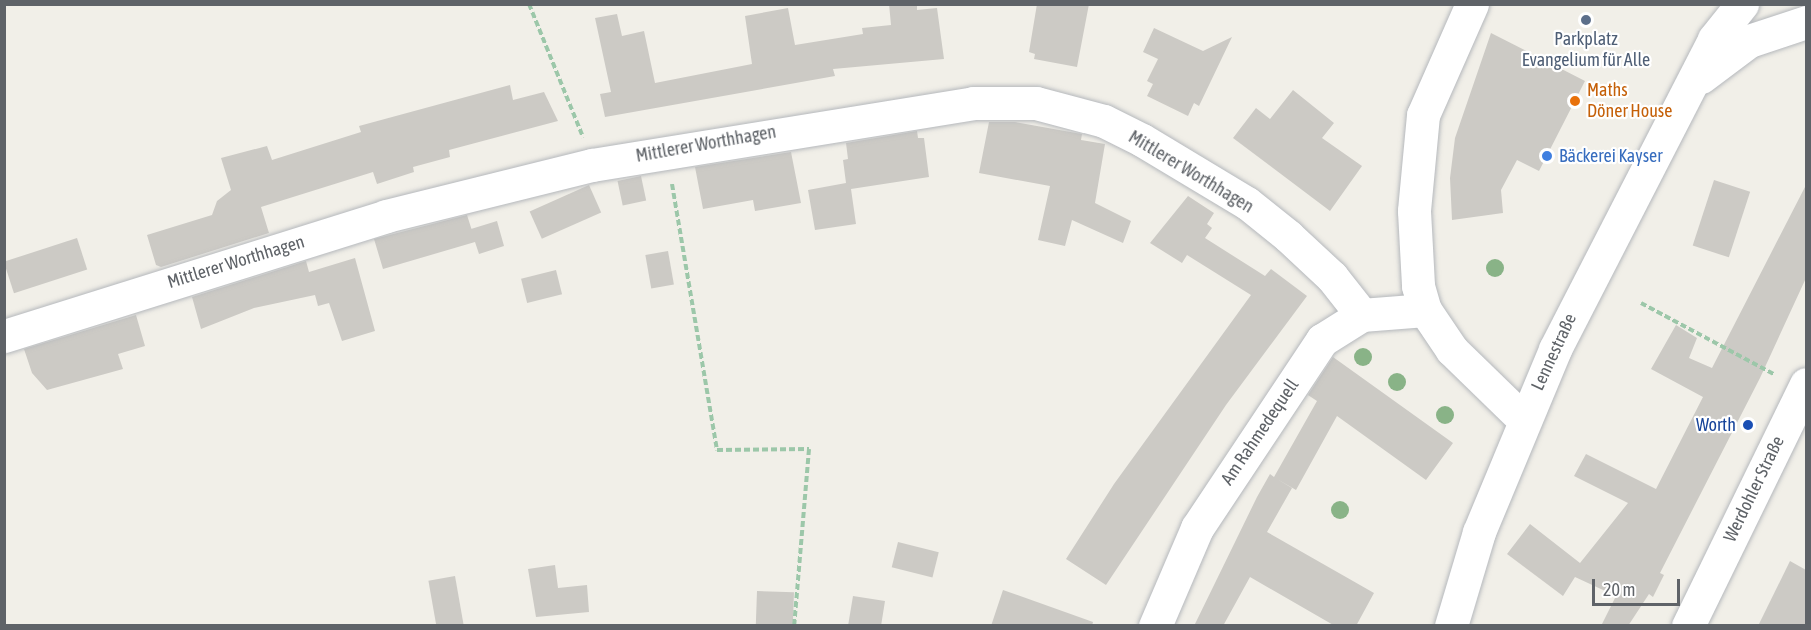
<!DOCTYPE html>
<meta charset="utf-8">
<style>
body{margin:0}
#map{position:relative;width:1811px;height:630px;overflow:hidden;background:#f1efe8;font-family:"Asap Condensed",sans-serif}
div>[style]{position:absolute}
.building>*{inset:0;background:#cccac5;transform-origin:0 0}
.path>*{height:4px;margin-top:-2px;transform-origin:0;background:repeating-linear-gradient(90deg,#9cc7a9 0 6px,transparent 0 9px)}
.roads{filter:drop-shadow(0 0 2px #b5b8bc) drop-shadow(0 0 2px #b5b8bc)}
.minor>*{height:33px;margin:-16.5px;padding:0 16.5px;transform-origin:16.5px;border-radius:16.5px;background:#fff}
.tertiary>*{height:33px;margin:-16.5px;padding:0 16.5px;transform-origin:16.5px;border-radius:16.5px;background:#fff}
.secondary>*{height:33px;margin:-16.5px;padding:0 16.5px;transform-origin:16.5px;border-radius:16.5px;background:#fff}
.trees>*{width:18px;height:18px;margin:-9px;border-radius:50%;background:#89b387}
.dots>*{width:16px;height:16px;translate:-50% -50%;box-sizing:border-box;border:3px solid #fff;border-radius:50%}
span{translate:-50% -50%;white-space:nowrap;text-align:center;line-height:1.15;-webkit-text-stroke:4.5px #fff;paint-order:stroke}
.service-label{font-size:18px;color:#4e5e75}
.food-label{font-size:18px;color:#c56008}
.left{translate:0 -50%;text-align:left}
.street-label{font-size:18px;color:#5f6368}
.shop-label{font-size:18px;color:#366cbe}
.transit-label{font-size:18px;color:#164399}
.right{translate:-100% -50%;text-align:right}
.frame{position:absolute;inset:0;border:6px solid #5f6368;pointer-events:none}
.scale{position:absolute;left:1592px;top:579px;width:88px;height:27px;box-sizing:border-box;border:3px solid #5f6368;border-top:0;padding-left:8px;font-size:18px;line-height:21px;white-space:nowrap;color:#5f6368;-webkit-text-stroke:4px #fff;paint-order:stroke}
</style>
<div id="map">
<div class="building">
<div style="clip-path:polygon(889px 4px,917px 4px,917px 10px,937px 8px,944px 59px,833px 69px,835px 76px,605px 117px,600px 94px,611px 92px,595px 18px,617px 14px,622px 36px,644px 31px,655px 83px,752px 64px,745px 16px,788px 8px,795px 45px,863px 34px,862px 28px,891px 25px)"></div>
<div style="clip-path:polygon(1037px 4px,1089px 4px,1077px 67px,1034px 59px,1035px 54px,1029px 52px)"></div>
<div style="clip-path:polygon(1154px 28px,1203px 51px,1232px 37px,1199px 106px,1194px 103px,1188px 116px,1147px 96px,1153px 84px,1147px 81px,1158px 59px,1143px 52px)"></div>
<div style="clip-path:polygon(1491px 33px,1585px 81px,1539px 171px,1517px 160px,1501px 190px,1503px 213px,1452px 220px,1450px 178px,1455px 138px)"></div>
<div style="clip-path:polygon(510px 85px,513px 100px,544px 92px,558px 121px,449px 150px,450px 157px,413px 167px,414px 172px,377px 184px,373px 172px,261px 207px,269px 233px,161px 267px,156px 265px,147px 235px,212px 215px,217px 201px,231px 190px,221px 158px,267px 146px,272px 160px,361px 132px,359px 126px)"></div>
<div style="clip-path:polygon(1293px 90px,1334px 123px,1322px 138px,1362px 166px,1330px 211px,1233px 138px,1256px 108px,1270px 119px)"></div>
<div style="clip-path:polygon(989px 122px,1015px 122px,1076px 133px,1082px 134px,1081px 140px,1105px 144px,1095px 203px,1131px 221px,1123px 243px,1072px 220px,1065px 246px,1038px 240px,1050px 186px,979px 173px)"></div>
<div style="clip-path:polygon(917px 131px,918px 138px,924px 138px,929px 177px,851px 189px,856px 224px,815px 230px,808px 190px,846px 183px,843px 160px,848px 159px,846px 143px)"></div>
<div style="clip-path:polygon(791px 152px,801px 203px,755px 211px,753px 200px,703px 209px,695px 167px)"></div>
<div style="left:641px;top:176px;width:25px;height:24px;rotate:78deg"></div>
<div style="left:1714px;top:180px;width:38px;height:69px;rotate:18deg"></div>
<div style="left:589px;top:185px;width:30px;height:65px;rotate:66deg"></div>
<div style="clip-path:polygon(1806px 185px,1806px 278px,1760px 378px,1660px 573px,1664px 575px,1653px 597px,1649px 594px,1628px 626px,1601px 626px,1616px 596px,1575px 577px,1563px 596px,1507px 554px,1530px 524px,1580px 563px,1628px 503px,1574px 476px,1586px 454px,1656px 489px,1703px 397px,1651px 369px,1676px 325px,1697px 338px,1689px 358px,1712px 368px)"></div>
<div style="clip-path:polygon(1188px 196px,1214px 213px,1207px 224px,1212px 228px,1205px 238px,1265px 276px,1271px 269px,1307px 296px,1226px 405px,1106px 585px,1066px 559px,1114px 484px,1251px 295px,1187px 255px,1182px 263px,1150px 243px)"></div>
<div style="clip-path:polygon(467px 215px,474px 237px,471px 229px,497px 221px,504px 246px,479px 254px,475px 242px,383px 269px,374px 239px)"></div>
<div style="left:77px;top:238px;width:33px;height:77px;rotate:72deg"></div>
<div style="left:668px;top:251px;width:34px;height:23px;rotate:80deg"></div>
<div style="clip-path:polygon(355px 258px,375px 331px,342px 341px,329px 303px,318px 306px,315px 295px,254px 308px,201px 329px,192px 297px,306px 261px,309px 272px)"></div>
<div style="left:556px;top:270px;width:25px;height:36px;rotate:76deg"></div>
<div style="clip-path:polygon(136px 315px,145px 346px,118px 354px,123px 369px,47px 390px,32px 373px,24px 349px)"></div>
<div style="clip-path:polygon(1333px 357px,1453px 443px,1426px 480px,1337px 416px,1296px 490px,1277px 479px,1292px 488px,1267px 532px,1374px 593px,1356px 626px,1335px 626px,1250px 577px,1223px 626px,1194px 626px,1257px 497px,1270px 474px,1274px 477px,1317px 401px,1308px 395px)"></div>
<div style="left:898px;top:542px;width:42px;height:26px;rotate:14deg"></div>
<div style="clip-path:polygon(1790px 561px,1806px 570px,1806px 626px,1758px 626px)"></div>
<div style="clip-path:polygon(555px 565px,558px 588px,587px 585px,589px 612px,536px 617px,528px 569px)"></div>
<div style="left:455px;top:576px;width:51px;height:27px;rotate:80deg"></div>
<div style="clip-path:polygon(1003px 590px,1093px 622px,1092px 626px,991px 626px)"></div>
<div style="left:757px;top:591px;width:37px;height:35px;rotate:2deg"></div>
<div style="clip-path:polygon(853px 596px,885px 601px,881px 626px,848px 626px)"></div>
</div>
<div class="path">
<div style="left:529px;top:4px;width:144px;rotate:67.9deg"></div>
<div style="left:672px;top:184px;width:270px;rotate:80.4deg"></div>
<div style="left:717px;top:450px;width:92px;rotate:-0.6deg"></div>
<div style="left:809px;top:449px;width:178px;rotate:94.8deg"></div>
<div style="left:1641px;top:303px;width:152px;rotate:28.2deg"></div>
</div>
<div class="roads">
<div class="minor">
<div style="left:1472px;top:4px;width:121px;rotate:113.8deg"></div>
<div style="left:1423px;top:115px;width:96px;rotate:95.4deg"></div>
<div style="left:1414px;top:211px;width:75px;rotate:86.9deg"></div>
<div style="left:1418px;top:286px;width:25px;rotate:74deg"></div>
<div style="left:1425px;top:310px;width:48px;rotate:56deg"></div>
<div style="left:1452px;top:350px;width:99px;rotate:44.2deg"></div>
<div style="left:4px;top:336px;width:400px;rotate:-17.4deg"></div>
<div style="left:386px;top:216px;width:212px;rotate:-13.9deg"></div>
<div style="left:592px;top:165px;width:386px;rotate:-9.2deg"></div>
<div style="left:973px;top:103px;width:63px"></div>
<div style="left:1036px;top:103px;width:70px;rotate:14.8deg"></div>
<div style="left:1104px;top:121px;width:42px;rotate:26.6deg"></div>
<div style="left:1142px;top:140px;width:122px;rotate:31deg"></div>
<div style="left:1247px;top:203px;width:53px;rotate:38.8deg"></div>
<div style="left:1288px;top:236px;width:60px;rotate:43deg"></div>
<div style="left:1332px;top:277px;width:48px;rotate:51.7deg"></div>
<div style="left:1155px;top:626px;width:107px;rotate:-66.8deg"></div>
<div style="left:1197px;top:528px;width:226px;rotate:-56.4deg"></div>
<div style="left:1322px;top:340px;width:47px;rotate:-32deg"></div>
<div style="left:1362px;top:315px;width:63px;rotate:-4.5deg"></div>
</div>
<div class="tertiary">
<div style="left:1688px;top:626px;width:269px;rotate:-64deg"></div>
</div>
<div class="secondary">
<div style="left:1701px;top:77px;width:60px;rotate:-36.9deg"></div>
<div style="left:1749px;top:41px;width:60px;rotate:-18.4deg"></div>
<div style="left:1451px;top:626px;width:98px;rotate:-73.4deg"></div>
<div style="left:1479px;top:532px;width:198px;rotate:-67.4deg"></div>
<div style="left:1555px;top:349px;width:348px;rotate:-62.8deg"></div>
<div style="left:1714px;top:39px;width:45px;rotate:-51.3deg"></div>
</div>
</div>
<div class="trees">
<div style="left:1495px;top:268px"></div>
<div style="left:1363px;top:357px"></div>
<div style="left:1397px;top:382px"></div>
<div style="left:1445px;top:415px"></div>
<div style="left:1340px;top:510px"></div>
</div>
<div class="dots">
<div style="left:1586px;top:20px;background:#5c6f8a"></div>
<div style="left:1575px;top:101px;background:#e8710a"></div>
<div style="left:1547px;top:156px;background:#3f7fe0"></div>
<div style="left:1748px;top:425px;background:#1a4fb4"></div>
</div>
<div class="service-label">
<span style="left:1586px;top:50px">Parkplatz<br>Evangelium für Alle</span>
</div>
<div class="food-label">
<span class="left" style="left:1587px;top:101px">Maths<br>Döner House</span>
</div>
<div class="street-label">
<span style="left:706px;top:144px;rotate:-10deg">Mittlerer Worthhagen</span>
<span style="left:1191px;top:172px;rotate:31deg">Mittlerer Worthhagen</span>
<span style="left:236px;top:262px;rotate:-17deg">Mittlerer Worthhagen</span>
<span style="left:1554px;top:352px;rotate:-65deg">Lennestraße</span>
<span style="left:1260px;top:432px;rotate:-56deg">Am Rahmedequell</span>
<span style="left:1754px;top:489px;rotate:-64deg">Werdohler Straße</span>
</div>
<div class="shop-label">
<span class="left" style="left:1559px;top:156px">Bäckerei Kayser</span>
</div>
<div class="transit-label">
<span class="right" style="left:1736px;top:425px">Worth</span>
</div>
<div class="frame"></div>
<div class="scale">20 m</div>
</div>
